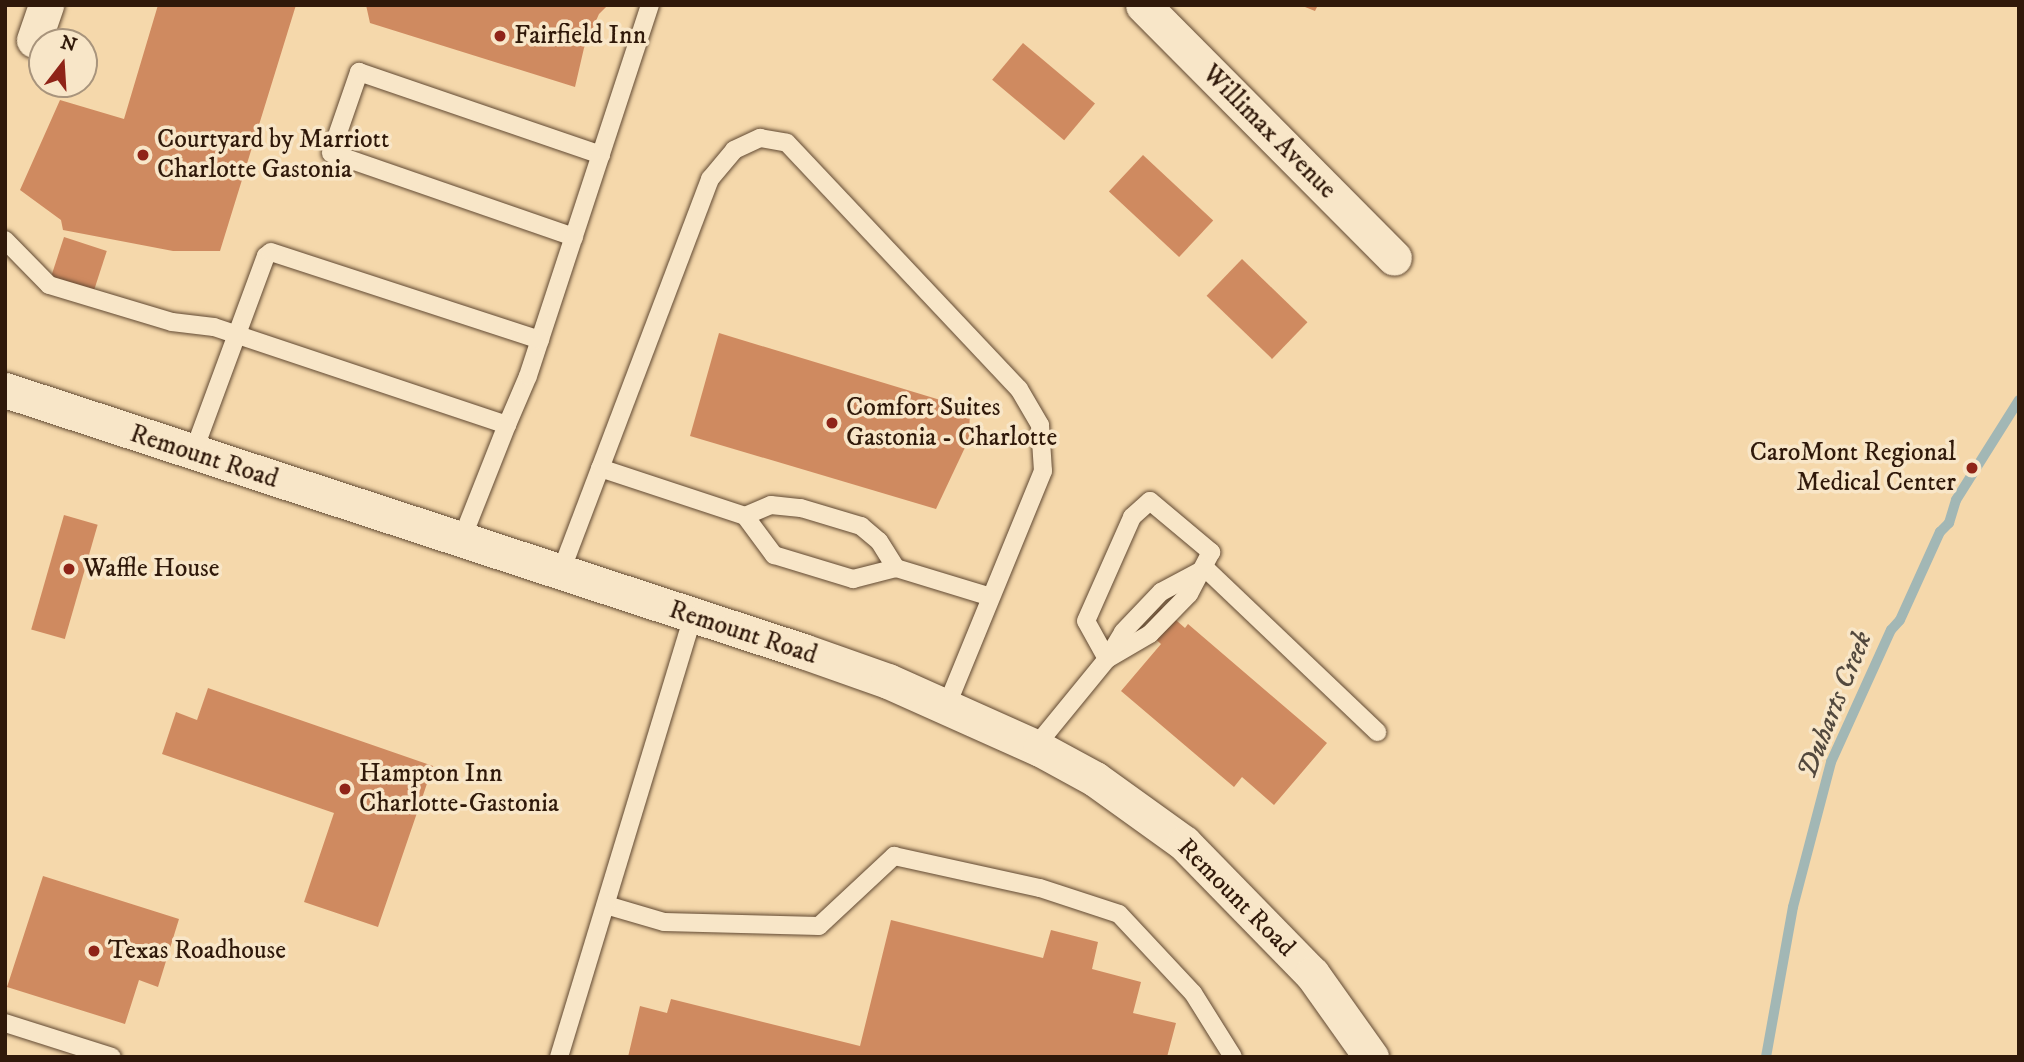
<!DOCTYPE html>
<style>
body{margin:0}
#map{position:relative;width:2024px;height:1062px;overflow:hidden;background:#f5d8ab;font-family:"IM FELL DW Pica",serif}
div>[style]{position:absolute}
.stream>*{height:10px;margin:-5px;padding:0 5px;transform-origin:5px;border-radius:5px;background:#a2b7b5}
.building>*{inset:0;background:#cf8a60;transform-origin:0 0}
.roads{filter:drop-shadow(0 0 2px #614932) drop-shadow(0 0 2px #614932)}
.service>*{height:18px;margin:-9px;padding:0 9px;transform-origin:9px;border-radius:9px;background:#f8e6c8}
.minor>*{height:35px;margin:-17.5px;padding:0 17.5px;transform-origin:17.5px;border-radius:17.5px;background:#f8e6c8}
.dots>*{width:19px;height:19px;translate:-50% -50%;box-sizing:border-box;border:4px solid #f8e6c8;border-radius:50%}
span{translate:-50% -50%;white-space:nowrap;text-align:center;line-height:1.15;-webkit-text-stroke:7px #f8e6c8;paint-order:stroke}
.poi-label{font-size:26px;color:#30190a}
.left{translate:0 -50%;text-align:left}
.right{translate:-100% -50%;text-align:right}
.street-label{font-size:26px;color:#30190a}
.water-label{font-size:28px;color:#52483d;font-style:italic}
.frame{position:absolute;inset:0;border:7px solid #30190a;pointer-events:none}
.north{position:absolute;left:28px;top:28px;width:70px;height:70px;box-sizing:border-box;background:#f8e6c8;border:2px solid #a8947c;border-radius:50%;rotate:17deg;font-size:19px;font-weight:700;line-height:28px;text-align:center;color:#30190a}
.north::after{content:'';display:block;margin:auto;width:24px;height:32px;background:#8f2418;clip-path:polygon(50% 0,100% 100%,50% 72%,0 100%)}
</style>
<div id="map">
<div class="stream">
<div style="left:1766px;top:1057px;width:152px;rotate:-79.8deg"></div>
<div style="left:1793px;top:907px;width:150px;rotate:-75.3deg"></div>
<div style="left:1831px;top:762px;width:145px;rotate:-65.6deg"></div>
<div style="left:1891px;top:630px;width:13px;rotate:-48deg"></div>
<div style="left:1900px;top:620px;width:97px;rotate:-65.6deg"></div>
<div style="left:1940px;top:532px;width:13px;rotate:-45deg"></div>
<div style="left:1949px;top:523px;width:24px;rotate:-73deg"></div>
<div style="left:1956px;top:500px;width:118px;rotate:-57.8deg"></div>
</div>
<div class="building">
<div style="clip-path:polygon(158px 5px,296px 5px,220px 251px,173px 251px,63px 230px,61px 220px,20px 190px,60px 100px,124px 119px)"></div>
<div style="clip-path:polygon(366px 5px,608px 5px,599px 14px,584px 48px,575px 87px,370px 23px)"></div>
<div style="clip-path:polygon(1300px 5px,1318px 5px,1315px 11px)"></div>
<div style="left:1023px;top:43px;width:94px;height:48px;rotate:40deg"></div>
<div style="left:1143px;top:155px;width:96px;height:50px;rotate:43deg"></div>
<div style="left:64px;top:237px;width:45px;height:46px;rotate:18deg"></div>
<div style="left:1242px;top:259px;width:91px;height:51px;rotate:44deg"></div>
<div style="clip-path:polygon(719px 333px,970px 409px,969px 439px,936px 509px,690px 436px)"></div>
<div style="left:64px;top:515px;width:35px;height:119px;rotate:16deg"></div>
<div style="clip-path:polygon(1161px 607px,1185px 628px,1188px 624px,1327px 743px,1274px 805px,1242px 777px,1234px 787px,1121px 691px,1161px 644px,1143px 628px)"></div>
<div style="clip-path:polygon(208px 688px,433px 766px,378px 927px,304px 902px,334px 813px,162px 754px,176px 712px,197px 720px)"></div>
<div style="clip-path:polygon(43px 876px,179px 919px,158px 987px,139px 980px,125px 1024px,7px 987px)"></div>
<div style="clip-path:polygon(891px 920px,1043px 958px,1051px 930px,1098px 942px,1092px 969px,1141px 982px,1133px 1013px,1176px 1023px,1167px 1057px,628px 1057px,640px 1006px,667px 1013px,671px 999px,860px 1046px)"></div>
</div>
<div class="roads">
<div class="service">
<div style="left:574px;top:237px;width:257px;rotate:-160.9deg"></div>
<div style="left:331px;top:153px;width:86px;rotate:-70.9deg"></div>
<div style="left:359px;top:72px;width:256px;rotate:18.9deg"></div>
<div style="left:5px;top:240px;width:63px;rotate:45.6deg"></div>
<div style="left:49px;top:285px;width:128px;rotate:16.7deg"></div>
<div style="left:172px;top:322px;width:42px;rotate:6.8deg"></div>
<div style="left:214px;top:327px;width:309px;rotate:18.5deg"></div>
<div style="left:507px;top:425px;width:53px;rotate:-66.8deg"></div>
<div style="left:528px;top:376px;width:391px;rotate:-71.8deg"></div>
<div style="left:193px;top:453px;width:210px;rotate:-69.7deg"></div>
<div style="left:266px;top:256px;width:6px;rotate:-39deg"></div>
<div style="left:271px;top:252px;width:283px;rotate:18.1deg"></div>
<div style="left:600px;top:468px;width:153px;rotate:18.3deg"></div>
<div style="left:745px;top:516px;width:49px;rotate:53.4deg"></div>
<div style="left:774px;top:555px;width:83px;rotate:16.9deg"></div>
<div style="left:853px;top:579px;width:44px;rotate:-14.3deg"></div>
<div style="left:896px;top:568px;width:99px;rotate:17deg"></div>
<div style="left:1150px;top:501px;width:80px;rotate:39.9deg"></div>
<div style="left:1211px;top:552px;width:47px;rotate:117.6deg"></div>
<div style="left:1189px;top:594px;width:56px;rotate:134.3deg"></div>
<div style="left:1150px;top:634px;width:50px;rotate:149.8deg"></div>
<div style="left:1107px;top:659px;width:43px;rotate:-118.9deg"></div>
<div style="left:1086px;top:621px;width:114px;rotate:-66.1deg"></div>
<div style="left:1132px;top:517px;width:24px;rotate:-42deg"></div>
<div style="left:745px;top:516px;width:28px;rotate:-23deg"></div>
<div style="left:771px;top:505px;width:30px;rotate:6deg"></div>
<div style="left:801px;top:508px;width:63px;rotate:16.7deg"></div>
<div style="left:861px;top:526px;width:23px;rotate:40deg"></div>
<div style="left:879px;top:541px;width:32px;rotate:58deg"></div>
<div style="left:461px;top:541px;width:125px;rotate:-68.4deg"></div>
<div style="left:1205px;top:568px;width:238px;rotate:43.6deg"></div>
<div style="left:560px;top:574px;width:423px;rotate:-69.2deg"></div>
<div style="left:710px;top:179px;width:38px;rotate:-50deg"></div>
<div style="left:734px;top:150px;width:29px;rotate:-25deg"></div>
<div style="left:760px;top:138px;width:27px;rotate:10deg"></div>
<div style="left:787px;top:143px;width:338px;rotate:46.7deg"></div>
<div style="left:1019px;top:389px;width:42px;rotate:59.7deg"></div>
<div style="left:1040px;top:425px;width:46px;rotate:86.3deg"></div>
<div style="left:1043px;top:471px;width:255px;rotate:112.3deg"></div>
<div style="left:1035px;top:747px;width:114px;rotate:-50.7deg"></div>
<div style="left:1107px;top:659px;width:31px;rotate:-59deg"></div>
<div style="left:1123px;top:632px;width:55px;rotate:-46.5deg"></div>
<div style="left:1161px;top:592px;width:49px;rotate:-28.1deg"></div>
<div style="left:606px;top:905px;width:60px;rotate:16.3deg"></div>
<div style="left:664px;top:922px;width:155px;rotate:1.5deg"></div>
<div style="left:819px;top:926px;width:103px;rotate:-43deg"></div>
<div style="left:894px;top:856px;width:149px;rotate:12.4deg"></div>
<div style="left:1040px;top:888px;width:83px;rotate:18.2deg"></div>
<div style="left:1119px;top:914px;width:108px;rotate:46.9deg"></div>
<div style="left:1193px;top:993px;width:75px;rotate:58deg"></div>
<div style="left:5px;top:1023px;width:112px;rotate:17.6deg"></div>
<div style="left:559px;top:1057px;width:460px;rotate:-73.1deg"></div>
</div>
<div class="minor">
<div style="left:1143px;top:5px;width:356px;rotate:45.2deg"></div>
<div style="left:34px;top:40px;width:37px;rotate:-71deg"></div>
<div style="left:5px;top:390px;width:840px;rotate:18.11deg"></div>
<div style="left:803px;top:651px;width:90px;rotate:19.4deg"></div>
<div style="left:888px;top:681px;width:167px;rotate:24.1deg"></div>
<div style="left:1040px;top:749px;width:63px;rotate:28.6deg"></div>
<div style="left:1095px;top:779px;width:110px;rotate:35.7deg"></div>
<div style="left:1184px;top:843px;width:183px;rotate:45.7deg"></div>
<div style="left:1312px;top:974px;width:102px;rotate:54.6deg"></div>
</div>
</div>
<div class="dots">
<div style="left:500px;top:36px;background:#8f2418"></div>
<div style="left:143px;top:155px;background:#8f2418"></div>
<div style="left:832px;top:423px;background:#8f2418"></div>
<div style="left:1972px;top:468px;background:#8f2418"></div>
<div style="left:69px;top:569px;background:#8f2418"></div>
<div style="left:345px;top:789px;background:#8f2418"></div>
<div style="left:94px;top:951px;background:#8f2418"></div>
</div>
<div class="poi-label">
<span class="left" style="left:514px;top:36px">Fairfield Inn</span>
<span class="left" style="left:157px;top:155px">Courtyard by Marriott<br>Charlotte Gastonia</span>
<span class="left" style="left:846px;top:423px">Comfort Suites<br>Gastonia - Charlotte</span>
<span class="right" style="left:1956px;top:468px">CaroMont Regional<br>Medical Center</span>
<span class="left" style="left:83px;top:569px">Waffle House</span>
<span class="left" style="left:359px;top:789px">Hampton Inn<br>Charlotte-Gastonia</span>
<span class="left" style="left:108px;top:951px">Texas Roadhouse</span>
</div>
<div class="street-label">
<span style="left:1269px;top:132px;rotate:45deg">Willimax Avenue</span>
<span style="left:204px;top:457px;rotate:18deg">Remount Road</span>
<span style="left:743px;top:633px;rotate:18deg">Remount Road</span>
<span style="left:1236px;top:898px;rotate:45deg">Remount Road</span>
</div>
<div class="water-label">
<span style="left:1835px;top:705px;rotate:-68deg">Duharts Creek</span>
</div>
<div class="frame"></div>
<div class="north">N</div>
</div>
